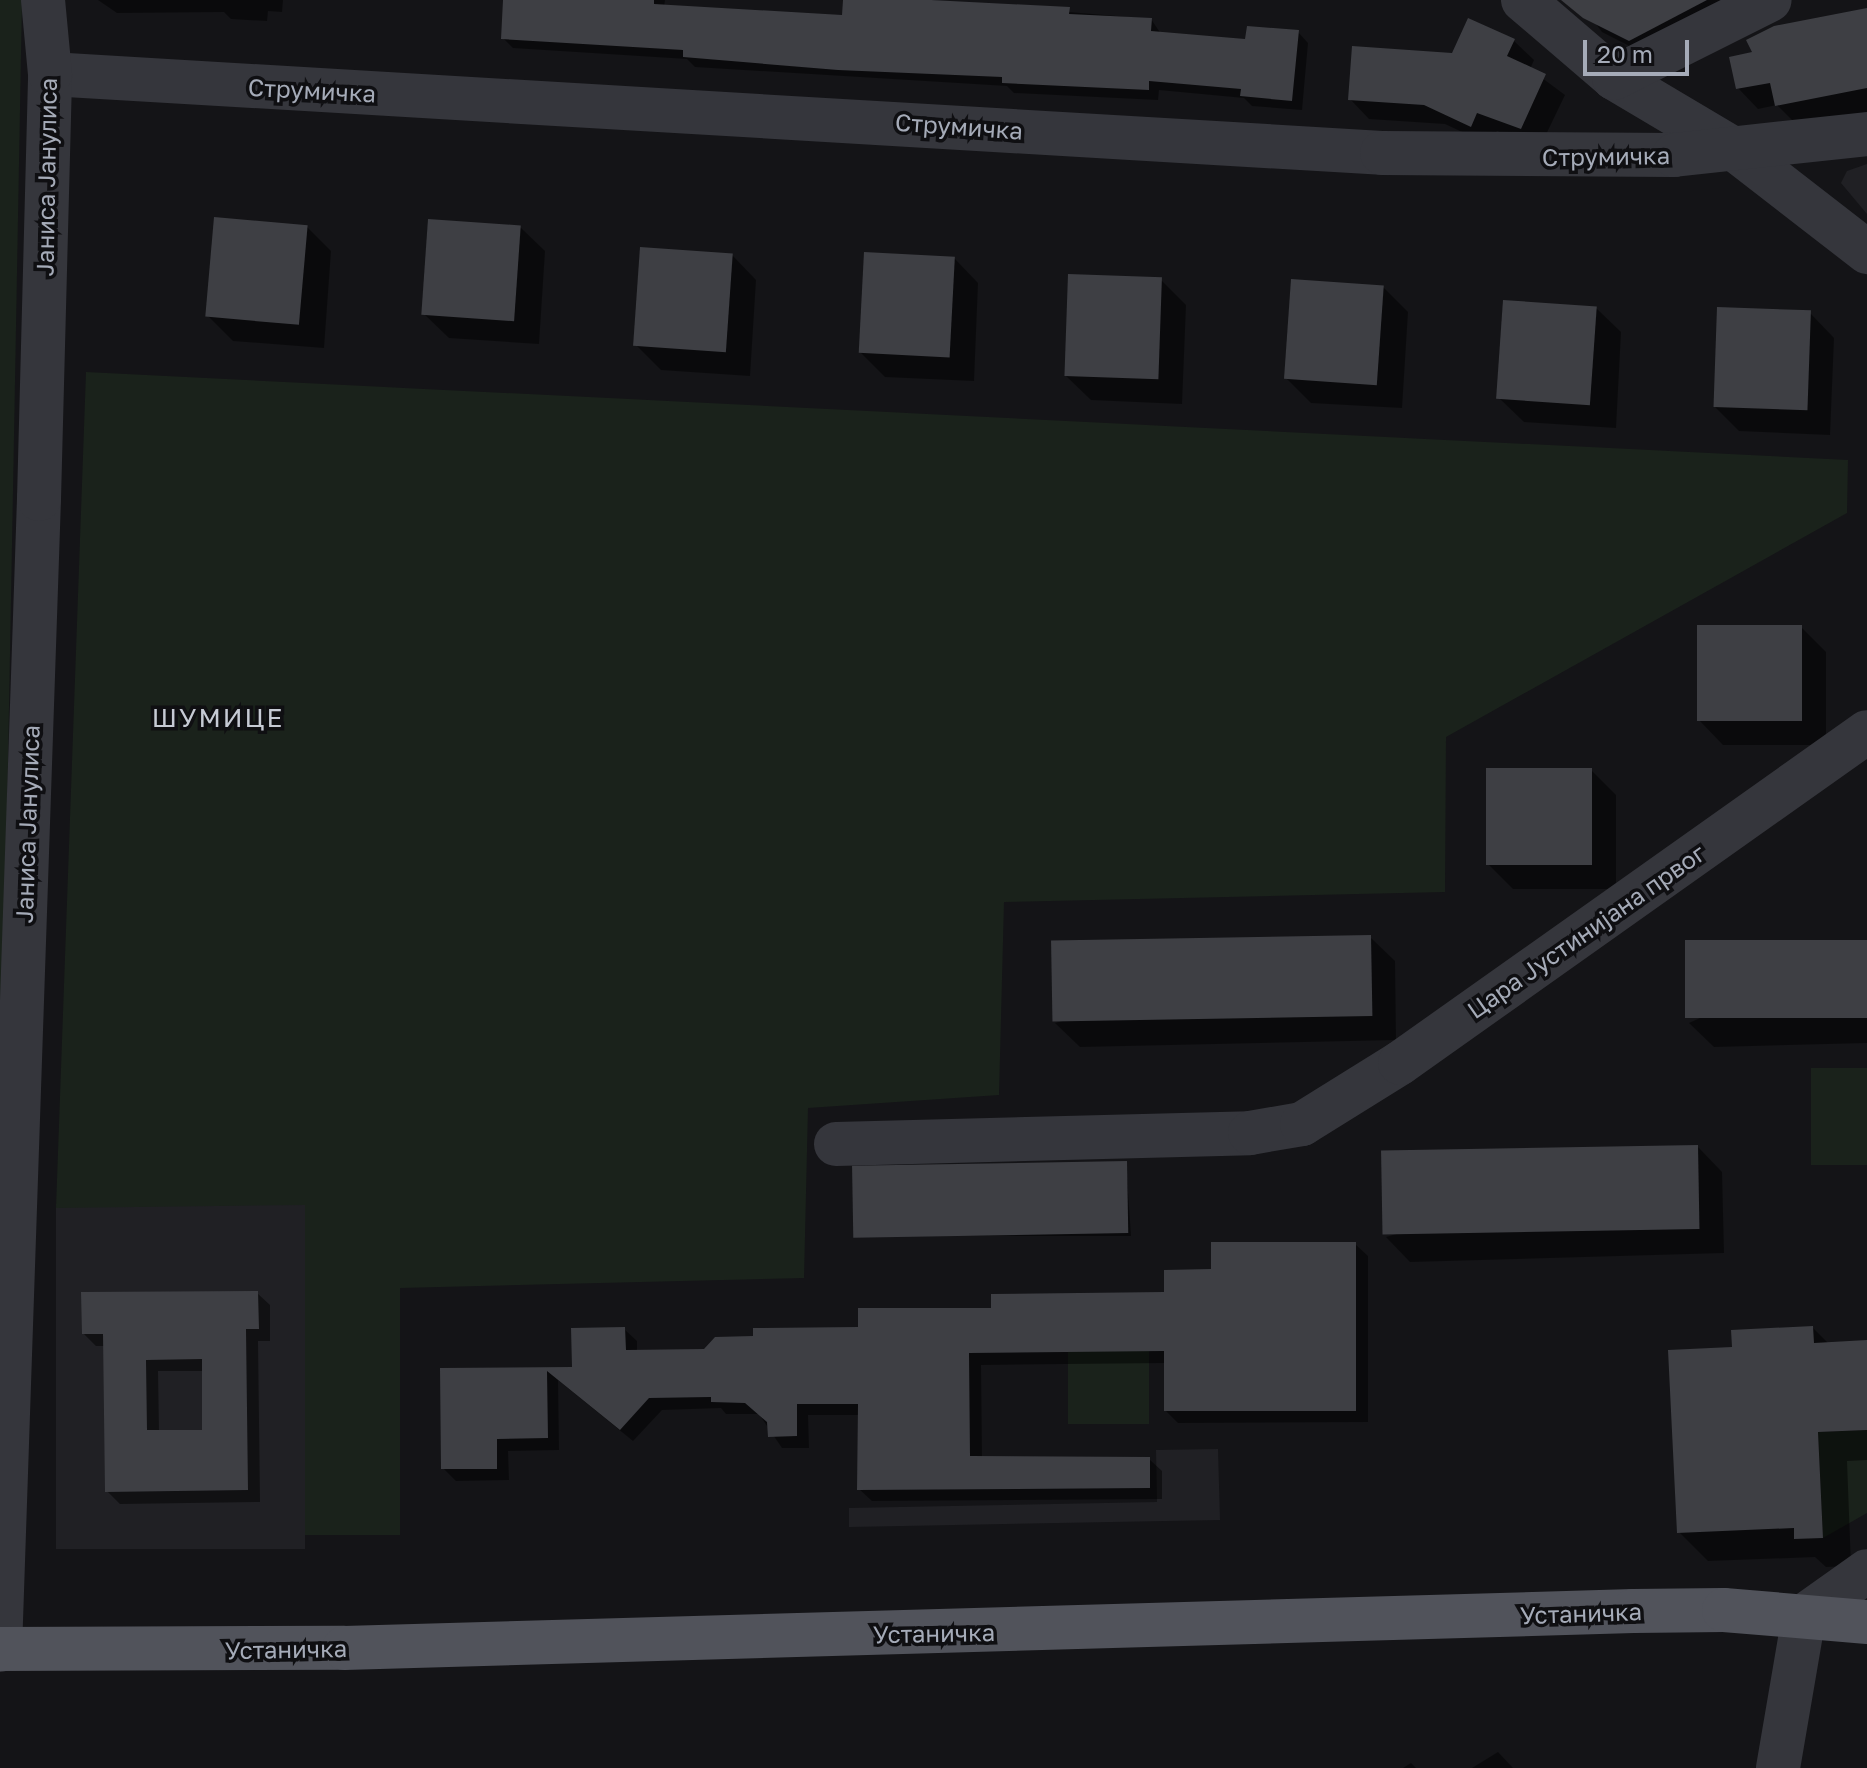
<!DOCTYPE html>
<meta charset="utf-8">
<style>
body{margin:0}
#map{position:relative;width:1867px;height:1768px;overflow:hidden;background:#141417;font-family:"Golos Text",sans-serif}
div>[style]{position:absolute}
.built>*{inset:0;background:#202024;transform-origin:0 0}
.green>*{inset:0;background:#1a221b;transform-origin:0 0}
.shadow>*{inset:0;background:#0007}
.building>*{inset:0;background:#3e3f44;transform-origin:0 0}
.minor>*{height:44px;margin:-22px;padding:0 22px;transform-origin:22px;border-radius:22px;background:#35363c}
.major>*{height:44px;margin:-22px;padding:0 22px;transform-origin:22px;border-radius:22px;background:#51535b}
span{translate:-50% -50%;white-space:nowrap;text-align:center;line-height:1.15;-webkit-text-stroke:7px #0f0f12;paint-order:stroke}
.street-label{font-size:24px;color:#a5abb8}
.neighbourhood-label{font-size:26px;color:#c6cad4;letter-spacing:2px}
.scale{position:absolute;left:1583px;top:40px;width:106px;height:36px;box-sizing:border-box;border:4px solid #a5abb8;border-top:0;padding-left:10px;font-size:24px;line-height:28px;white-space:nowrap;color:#a5abb8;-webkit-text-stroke:6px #0f0f12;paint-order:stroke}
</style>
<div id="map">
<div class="built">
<div style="clip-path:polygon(1867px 164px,1867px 214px,1841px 183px,1847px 171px)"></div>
<div style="left:305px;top:1204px;width:345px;height:249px;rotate:90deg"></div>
<div style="clip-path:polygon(1218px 1449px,1220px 1520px,849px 1527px,849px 1508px,1157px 1502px,1156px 1450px)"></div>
</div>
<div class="green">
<div style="clip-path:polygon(0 0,22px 0,2px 1088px,0 1087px)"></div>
<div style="clip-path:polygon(86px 372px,1848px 460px,1847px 513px,1446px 737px,1445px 892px,1004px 902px,999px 1095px,808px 1108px,804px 1278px,400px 1288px,400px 1535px,305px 1535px,305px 1205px,56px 1208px)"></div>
<div style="left:1867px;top:1068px;width:97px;height:56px;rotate:90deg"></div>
<div style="left:1149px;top:1351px;width:73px;height:81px;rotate:90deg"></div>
<div style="clip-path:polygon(1867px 1430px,1867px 1513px,1823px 1538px,1818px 1432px)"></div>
</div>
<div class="shadow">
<div style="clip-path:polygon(98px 0,283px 0,282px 12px,268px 11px,267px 21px,231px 19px,224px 12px,117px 13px)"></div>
<div style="clip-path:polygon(505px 0,665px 0,664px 7px,844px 17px,845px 0,928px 0,1151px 19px,1161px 34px,1247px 41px,1298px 32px,1308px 43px,1302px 110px,1252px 106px,1244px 98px,1159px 90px,1158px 100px,1014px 93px,1007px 86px,695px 67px,687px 59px,513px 48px,503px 38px)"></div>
<div style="clip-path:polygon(1578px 0,1743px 0,1643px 53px,1602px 32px)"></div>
<div style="clip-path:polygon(1867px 10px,1867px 112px,1797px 125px,1777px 105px,1758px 109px,1738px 88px,1755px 54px)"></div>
<div style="clip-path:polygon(1514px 41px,1534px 60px,1530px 69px,1565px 95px,1540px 147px,1497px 131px,1490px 145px,1445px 124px,1369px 119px,1350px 99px,1453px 56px)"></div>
<div style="clip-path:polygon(307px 227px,331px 251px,324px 348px,233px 341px,208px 316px)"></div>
<div style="clip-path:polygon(520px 227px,545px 251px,539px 344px,449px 338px,424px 314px)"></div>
<div style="clip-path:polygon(732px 255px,756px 280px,750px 376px,661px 370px,636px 345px)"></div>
<div style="clip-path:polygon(954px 258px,978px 283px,974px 381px,885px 377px,860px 352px)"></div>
<div style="clip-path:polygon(1161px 280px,1186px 305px,1182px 404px,1091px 400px,1066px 376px)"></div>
<div style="clip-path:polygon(1383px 287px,1408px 312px,1402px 408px,1311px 403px,1286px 378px)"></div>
<div style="clip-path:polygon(1596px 308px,1621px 332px,1616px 428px,1524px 422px,1499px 398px)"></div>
<div style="clip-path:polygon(1810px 313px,1834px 338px,1830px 435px,1739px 431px,1714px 406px)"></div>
<div style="clip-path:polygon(1801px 627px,1826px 652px,1826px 745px,1723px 745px,1699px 720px)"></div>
<div style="clip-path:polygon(1591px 770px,1616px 795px,1616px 889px,1513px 889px,1488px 864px)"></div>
<div style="clip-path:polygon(1370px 937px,1395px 961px,1396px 1040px,1080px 1047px,1055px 1023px)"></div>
<div style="clip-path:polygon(1867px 942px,1867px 1043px,1714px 1047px,1689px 1023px)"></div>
<div style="clip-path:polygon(1698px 1147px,1722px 1172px,1724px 1253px,1410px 1262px,1386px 1237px)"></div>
<div style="clip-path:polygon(1126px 1163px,1131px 1236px,854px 1236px)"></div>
<div style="clip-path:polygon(1355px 1244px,1368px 1256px,1368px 1422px,1178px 1423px,1166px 1411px,1166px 1363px,981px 1365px,982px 1458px,1149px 1459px,1162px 1471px,1162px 1499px,872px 1501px,859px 1489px,860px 1415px,808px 1415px,809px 1448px,782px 1448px,759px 1414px,726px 1414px,721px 1408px,662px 1410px,633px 1441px,558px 1380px,559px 1450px,508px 1451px,509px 1480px,456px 1481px,443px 1468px,442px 1370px,574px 1369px,624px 1329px,637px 1341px,637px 1352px,705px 1350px,993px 1310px,1166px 1294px,1213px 1271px)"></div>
<div style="clip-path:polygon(evenodd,257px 1293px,270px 1305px,270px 1341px,258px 1341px,260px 1502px,120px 1504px,107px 1491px,105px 1346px,96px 1346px,84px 1334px,257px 1293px,158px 1371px,204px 1371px,204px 1432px,159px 1432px,158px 1371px)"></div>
<div style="clip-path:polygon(1813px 1328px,1829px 1344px,1867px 1342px,1867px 1460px,1847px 1461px,1851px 1566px,1826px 1567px,1815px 1557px,1708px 1561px,1679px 1532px,1734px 1349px)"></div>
<div style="clip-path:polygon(1498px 1752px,1513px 1768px,1472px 1768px)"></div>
<div style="clip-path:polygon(1411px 1763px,1416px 1768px,1403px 1768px)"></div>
</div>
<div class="building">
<div style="clip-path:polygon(503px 0,654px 0,654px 4px,842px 15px,843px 0,931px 0,1070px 7px,1069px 14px,1152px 18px,1151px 31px,1245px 39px,1247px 26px,1299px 30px,1292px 101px,1240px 96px,1241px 89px,1149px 81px,1149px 90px,1002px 83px,1002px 77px,838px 70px,683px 57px,683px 50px,501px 39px)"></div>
<div style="clip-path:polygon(1561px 0,1707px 0,1629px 41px,1583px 18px)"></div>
<div style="clip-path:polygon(1867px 8px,1867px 88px,1775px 106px,1770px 83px,1736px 89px,1729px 57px,1752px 52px,1746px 40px,1774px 26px)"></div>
<div style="clip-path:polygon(1468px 18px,1515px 39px,1507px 56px,1546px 74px,1521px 129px,1477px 113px,1471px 127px,1424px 105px,1348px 100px,1352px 46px,1452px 53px)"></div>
<div style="left:214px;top:217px;width:94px;height:100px;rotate:5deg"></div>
<div style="left:428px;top:219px;width:93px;height:96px;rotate:4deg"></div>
<div style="left:640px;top:247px;width:93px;height:99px;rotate:4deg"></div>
<div style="left:864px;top:252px;width:91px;height:101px;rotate:3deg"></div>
<div style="left:1068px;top:274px;width:94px;height:102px;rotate:2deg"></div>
<div style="left:1291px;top:279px;width:93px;height:100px;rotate:4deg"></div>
<div style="left:1503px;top:300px;width:94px;height:99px;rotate:4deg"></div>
<div style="left:1717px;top:307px;width:94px;height:100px;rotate:2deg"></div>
<div style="left:1697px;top:625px;width:105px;height:96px"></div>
<div style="left:1486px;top:768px;width:106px;height:97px"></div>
<div style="left:1371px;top:935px;width:81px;height:320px;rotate:89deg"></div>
<div style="left:1867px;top:940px;width:78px;height:182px;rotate:90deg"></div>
<div style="left:1698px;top:1145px;width:84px;height:317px;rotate:89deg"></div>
<div style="left:1127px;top:1161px;width:72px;height:275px;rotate:89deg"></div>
<div style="clip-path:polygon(1211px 1242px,1356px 1242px,1356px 1411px,1164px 1411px,1164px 1351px,969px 1353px,970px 1456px,1150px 1457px,1150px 1488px,857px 1490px,858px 1404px,797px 1404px,797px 1436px,768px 1437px,767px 1422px,745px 1403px,711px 1402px,711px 1397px,649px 1398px,620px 1430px,547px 1371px,548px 1438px,497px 1439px,497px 1469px,441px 1469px,440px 1368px,572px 1367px,571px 1328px,625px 1327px,626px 1350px,704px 1349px,715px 1337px,753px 1336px,753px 1328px,858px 1327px,858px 1308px,991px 1308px,991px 1294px,1164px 1292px,1164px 1270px,1211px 1269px)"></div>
<div style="clip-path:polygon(evenodd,258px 1291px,259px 1329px,246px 1329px,248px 1490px,105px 1492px,103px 1334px,82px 1334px,81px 1292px,258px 1291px,202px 1359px,202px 1430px,147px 1430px,146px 1360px,202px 1359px)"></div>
<div style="clip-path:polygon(1813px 1326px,1814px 1343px,1867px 1340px,1867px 1430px,1818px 1432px,1823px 1538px,1794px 1539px,1794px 1528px,1677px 1533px,1668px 1350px,1732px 1347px,1731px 1330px)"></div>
</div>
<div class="minor">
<div style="left:1523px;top:0;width:120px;rotate:40.6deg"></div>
<div style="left:1614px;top:78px;width:143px;rotate:30.7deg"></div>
<div style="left:1737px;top:151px;width:165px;rotate:37.8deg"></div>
<div style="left:50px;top:74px;width:1334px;rotate:3.39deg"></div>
<div style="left:1382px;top:153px;width:292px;rotate:0.4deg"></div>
<div style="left:1674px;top:155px;width:194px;rotate:-6.2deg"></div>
<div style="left:1614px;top:78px;width:174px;rotate:-26.6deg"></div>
<div style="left:836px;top:1144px;width:414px;rotate:-1.5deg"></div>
<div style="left:1250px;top:1133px;width:53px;rotate:-9.8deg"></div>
<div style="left:1302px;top:1124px;width:115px;rotate:-31.9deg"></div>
<div style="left:1400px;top:1063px;width:572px;rotate:-35.33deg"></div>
<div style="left:0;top:1650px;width:1152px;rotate:-88.06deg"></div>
<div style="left:39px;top:499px;width:425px;rotate:-88.5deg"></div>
<div style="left:50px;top:74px;width:74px;rotate:-95.4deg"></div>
<div style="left:1778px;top:1768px;width:154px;rotate:-80.3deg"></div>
<div style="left:1804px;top:1616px;width:77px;rotate:-35.5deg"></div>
</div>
<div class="major">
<div style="left:0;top:1649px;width:344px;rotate:-0.2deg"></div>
<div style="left:344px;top:1648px;width:1290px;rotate:-1.64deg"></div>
<div style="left:1633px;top:1611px;width:91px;rotate:-0.6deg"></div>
<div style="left:1724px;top:1610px;width:144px;rotate:4.8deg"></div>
</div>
<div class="street-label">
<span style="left:312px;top:90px;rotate:3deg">Струмичка</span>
<span style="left:959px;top:126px;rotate:4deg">Струмичка</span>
<span style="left:1606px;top:156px;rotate:-1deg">Струмичка</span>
<span style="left:46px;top:177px;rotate:-89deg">Јаниса Јанулиса</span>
<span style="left:27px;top:824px;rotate:-88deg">Јаниса Јанулиса</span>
<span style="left:1586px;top:931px;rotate:-35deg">Цара Јустинијана првог</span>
<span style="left:1581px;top:1613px;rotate:-2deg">Устаничка</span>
<span style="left:934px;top:1633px;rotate:-1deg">Устаничка</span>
<span style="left:286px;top:1649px;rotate:-1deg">Устаничка</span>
</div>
<div class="neighbourhood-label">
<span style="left:218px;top:718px">ШУМИЦЕ</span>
</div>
<div class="scale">20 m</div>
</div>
